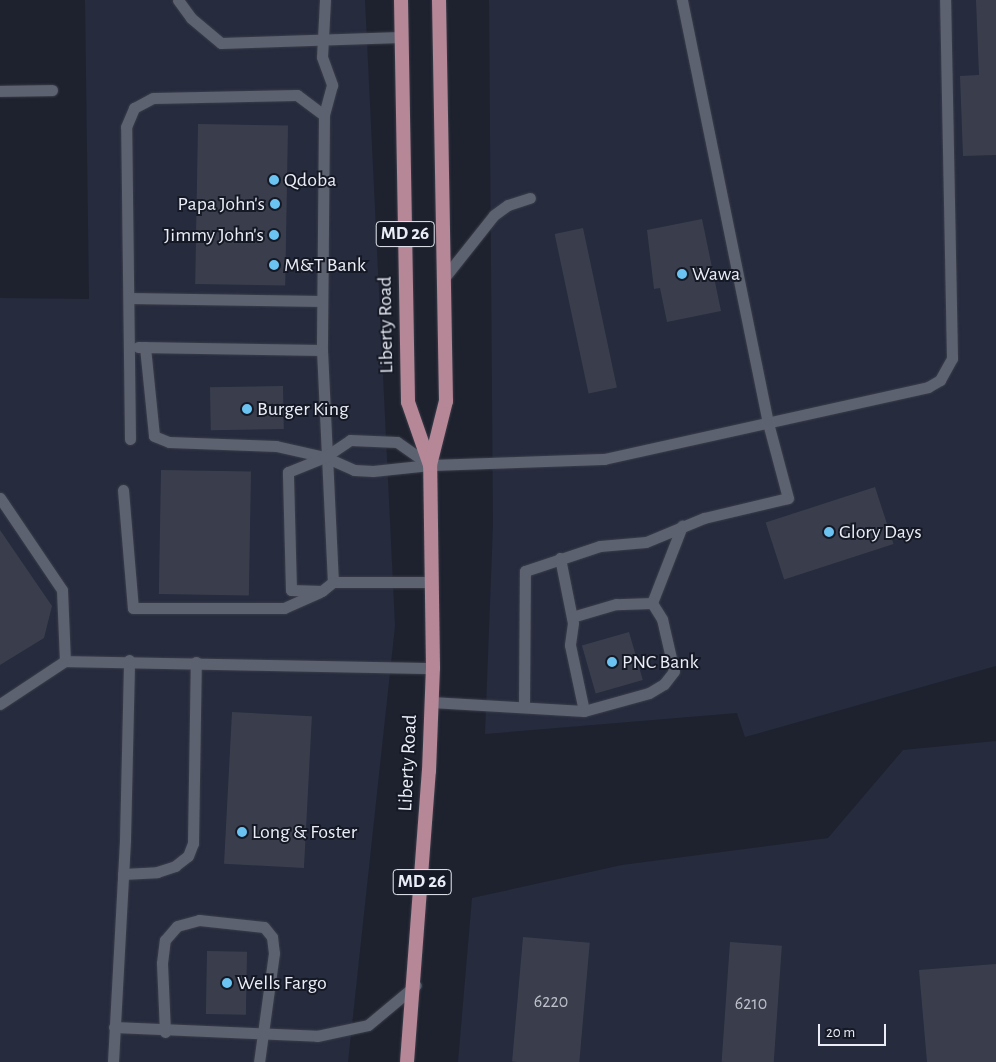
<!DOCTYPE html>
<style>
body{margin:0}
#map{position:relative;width:996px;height:1062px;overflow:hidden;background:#1e222f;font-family:"Alegreya Sans",sans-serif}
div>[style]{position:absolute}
.built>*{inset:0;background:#262b3e}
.building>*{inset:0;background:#3a3e4c;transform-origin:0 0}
.roads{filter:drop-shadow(0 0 1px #3a3d48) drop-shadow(0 0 1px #3a3d48)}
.service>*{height:11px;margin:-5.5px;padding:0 5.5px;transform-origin:5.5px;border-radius:5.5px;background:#5d6271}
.primary>*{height:14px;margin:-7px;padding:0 7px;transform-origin:7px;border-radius:7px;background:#b58797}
.dots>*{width:14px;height:14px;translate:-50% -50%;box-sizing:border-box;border:2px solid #151925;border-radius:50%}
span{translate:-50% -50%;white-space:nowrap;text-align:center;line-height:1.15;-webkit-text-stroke:4px #151925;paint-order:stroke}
.number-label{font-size:18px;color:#bec1cb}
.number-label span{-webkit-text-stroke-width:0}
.shield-label span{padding:1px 4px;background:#151925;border:1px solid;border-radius:4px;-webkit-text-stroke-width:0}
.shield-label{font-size:19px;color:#eaedf5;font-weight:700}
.poi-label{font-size:20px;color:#eaedf5}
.left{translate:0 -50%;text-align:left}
.right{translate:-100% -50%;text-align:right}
.street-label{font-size:20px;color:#eaedf5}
.scale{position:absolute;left:818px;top:1024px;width:68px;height:22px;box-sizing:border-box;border:2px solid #eaedf5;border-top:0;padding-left:6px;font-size:15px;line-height:18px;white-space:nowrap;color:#eaedf5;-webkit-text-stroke:4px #151925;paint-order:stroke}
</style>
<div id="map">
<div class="built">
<div style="clip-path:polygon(85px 0,365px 0,395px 626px,348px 1062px,0 1062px,0 298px,89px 299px)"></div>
<div style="clip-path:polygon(489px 0,996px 0,996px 666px,745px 737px,737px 713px,485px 734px,493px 525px)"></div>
<div style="clip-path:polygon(996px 741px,996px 1062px,458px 1062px,472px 898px,622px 865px,828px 838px,903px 750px)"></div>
</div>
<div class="building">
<div style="clip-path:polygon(976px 0,996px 0,996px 155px,963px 156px,960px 76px,979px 75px)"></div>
<div style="left:198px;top:124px;width:90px;height:160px;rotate:1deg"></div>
<div style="clip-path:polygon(702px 219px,721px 311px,667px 322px,660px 288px,654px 289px,647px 230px)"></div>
<div style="left:583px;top:228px;width:163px;height:29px;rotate:78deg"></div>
<div style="left:283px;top:386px;width:43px;height:73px;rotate:89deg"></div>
<div style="left:161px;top:470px;width:90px;height:124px;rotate:1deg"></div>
<div style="left:875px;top:487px;width:60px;height:115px;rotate:72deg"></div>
<div style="clip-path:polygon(0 530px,52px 606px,44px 638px,0 665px)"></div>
<div style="left:629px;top:632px;width:50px;height:49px;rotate:74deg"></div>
<div style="left:232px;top:712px;width:80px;height:152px;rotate:3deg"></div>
<div style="left:523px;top:937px;width:67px;height:125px;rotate:5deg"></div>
<div style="left:730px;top:942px;width:52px;height:120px;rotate:4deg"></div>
<div style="left:207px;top:951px;width:40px;height:63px;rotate:1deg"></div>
<div style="clip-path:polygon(996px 964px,996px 1062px,927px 1062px,919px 970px)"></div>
</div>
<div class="roads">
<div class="service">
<div style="left:178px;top:0;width:22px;rotate:54deg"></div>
<div style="left:191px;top:18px;width:39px;rotate:40deg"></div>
<div style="left:221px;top:43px;width:180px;rotate:-1.9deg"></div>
<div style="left:325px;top:0;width:57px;rotate:93deg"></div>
<div style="left:322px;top:57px;width:30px;rotate:70deg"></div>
<div style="left:332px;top:85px;width:31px;rotate:105deg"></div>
<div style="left:324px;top:115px;width:235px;rotate:90.5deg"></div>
<div style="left:322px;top:350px;width:232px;rotate:87.3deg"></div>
<div style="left:333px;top:582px;width:98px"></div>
<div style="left:0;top:91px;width:52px;rotate:-1.1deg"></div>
<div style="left:444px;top:278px;width:80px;rotate:-51.6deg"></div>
<div style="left:494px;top:215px;width:17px;rotate:-36deg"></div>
<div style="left:508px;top:205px;width:23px;rotate:-18deg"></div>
<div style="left:129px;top:298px;width:193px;rotate:0.9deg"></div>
<div style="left:138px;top:347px;width:184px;rotate:0.9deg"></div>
<div style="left:145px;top:347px;width:89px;rotate:84.2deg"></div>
<div style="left:154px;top:436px;width:16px;rotate:22deg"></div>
<div style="left:169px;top:442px;width:107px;rotate:2.1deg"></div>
<div style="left:276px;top:446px;width:50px;rotate:12.7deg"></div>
<div style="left:325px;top:457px;width:32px;rotate:24deg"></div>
<div style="left:354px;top:470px;width:19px;rotate:3deg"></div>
<div style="left:373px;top:471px;width:57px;rotate:-6deg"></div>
<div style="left:430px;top:465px;width:174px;rotate:-2deg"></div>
<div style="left:604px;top:459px;width:332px;rotate:-12.5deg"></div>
<div style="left:928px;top:387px;width:14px;rotate:-30deg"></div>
<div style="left:940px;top:380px;width:25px;rotate:-61deg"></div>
<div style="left:952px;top:358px;width:358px;rotate:-91.1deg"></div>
<div style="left:130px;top:439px;width:312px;rotate:-90.7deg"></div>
<div style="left:126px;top:127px;width:21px;rotate:-67deg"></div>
<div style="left:134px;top:108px;width:21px;rotate:-28deg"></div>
<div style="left:153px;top:98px;width:144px;rotate:-1.2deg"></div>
<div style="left:297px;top:95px;width:34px;rotate:37deg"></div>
<div style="left:123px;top:490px;width:118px;rotate:85.2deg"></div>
<div style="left:133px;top:608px;width:151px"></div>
<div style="left:284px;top:608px;width:39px;rotate:-24deg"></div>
<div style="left:0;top:498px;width:111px;rotate:56deg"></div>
<div style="left:62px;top:590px;width:71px;rotate:87.6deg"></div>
<div style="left:65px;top:661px;width:368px;rotate:1.1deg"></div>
<div style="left:560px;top:558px;width:66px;rotate:78.7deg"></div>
<div style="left:573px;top:623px;width:22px;rotate:98deg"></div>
<div style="left:570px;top:645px;width:67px;rotate:78deg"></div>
<div style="left:333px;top:582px;width:14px;rotate:141deg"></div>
<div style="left:322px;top:591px;width:31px;rotate:-178deg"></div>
<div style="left:291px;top:590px;width:118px;rotate:-91.5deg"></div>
<div style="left:288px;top:472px;width:40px;rotate:-22deg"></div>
<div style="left:325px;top:457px;width:30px;rotate:-34deg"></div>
<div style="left:350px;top:440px;width:47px;rotate:2.4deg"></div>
<div style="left:397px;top:442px;width:40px;rotate:34.9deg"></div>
<div style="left:652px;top:603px;width:83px;rotate:-68.7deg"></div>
<div style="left:431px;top:702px;width:153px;rotate:3.4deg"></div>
<div style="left:584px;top:711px;width:67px;rotate:-15.5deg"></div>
<div style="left:649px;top:693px;width:17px;rotate:-31deg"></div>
<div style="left:664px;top:684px;width:16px;rotate:-52deg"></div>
<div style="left:674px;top:671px;width:53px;rotate:-103deg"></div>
<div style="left:662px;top:619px;width:19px;rotate:-122deg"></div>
<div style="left:652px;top:603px;width:36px;rotate:178deg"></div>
<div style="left:616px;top:604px;width:46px;rotate:163.5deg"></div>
<div style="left:0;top:704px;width:78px;rotate:-33.5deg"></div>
<div style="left:524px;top:706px;width:135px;rotate:-89.6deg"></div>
<div style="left:525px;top:571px;width:79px;rotate:-18.4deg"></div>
<div style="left:600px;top:546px;width:46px;rotate:-5deg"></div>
<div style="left:646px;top:542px;width:63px;rotate:-22.5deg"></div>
<div style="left:704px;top:518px;width:86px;rotate:-13.4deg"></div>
<div style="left:788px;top:498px;width:78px;rotate:-104.9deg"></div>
<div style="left:768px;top:423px;width:432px;rotate:-101.5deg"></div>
<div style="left:123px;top:874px;width:34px;rotate:-3deg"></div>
<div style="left:157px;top:872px;width:19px;rotate:-18deg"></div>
<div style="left:175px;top:866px;width:16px;rotate:-38deg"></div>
<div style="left:188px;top:856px;width:14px;rotate:-69deg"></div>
<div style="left:193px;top:843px;width:181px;rotate:-89.1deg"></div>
<div style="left:114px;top:1027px;width:203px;rotate:2.5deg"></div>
<div style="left:317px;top:1036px;width:52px;rotate:-12.2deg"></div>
<div style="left:368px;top:1025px;width:62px;rotate:-39.8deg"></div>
<div style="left:165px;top:1032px;width:69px;rotate:-92.5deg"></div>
<div style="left:162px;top:963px;width:23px;rotate:-83deg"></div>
<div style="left:165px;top:940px;width:18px;rotate:-49deg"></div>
<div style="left:177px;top:926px;width:23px;rotate:-15deg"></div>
<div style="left:199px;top:920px;width:65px;rotate:6.1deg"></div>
<div style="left:264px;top:927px;width:13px;rotate:51deg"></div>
<div style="left:272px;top:937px;width:16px;rotate:83deg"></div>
<div style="left:274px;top:953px;width:110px;rotate:97.8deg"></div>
<div style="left:113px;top:1062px;width:222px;rotate:-86.9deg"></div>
<div style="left:125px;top:840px;width:180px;rotate:-88.7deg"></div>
</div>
<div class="primary">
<div style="left:401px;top:0;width:402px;rotate:89deg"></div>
<div style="left:408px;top:402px;width:67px;rotate:70.8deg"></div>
<div style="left:407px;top:1062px;width:292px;rotate:-85.7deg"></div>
<div style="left:429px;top:771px;width:103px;rotate:-87.8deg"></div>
<div style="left:433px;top:668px;width:203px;rotate:-90.8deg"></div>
<div style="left:430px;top:465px;width:66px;rotate:-76deg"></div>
<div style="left:446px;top:401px;width:401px;rotate:-91deg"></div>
</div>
</div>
<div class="dots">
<div style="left:274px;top:180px;background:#6bc3f2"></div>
<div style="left:275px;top:204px;background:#6bc3f2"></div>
<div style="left:274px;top:235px;background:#6bc3f2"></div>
<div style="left:274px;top:265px;background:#6bc3f2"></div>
<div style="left:682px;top:274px;background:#6bc3f2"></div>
<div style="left:247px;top:409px;background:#6bc3f2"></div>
<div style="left:829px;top:532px;background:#6bc3f2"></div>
<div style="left:612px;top:662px;background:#6bc3f2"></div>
<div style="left:242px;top:832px;background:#6bc3f2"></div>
<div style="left:227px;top:983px;background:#6bc3f2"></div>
</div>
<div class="number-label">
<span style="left:551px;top:1002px">6220</span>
<span style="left:751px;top:1004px">6210</span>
</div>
<div class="shield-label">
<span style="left:405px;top:234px">MD 26</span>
<span style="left:422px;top:882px">MD 26</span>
</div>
<div class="poi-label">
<span class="left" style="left:284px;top:180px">Qdoba</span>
<span class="right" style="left:265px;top:204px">Papa John's</span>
<span class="right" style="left:264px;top:235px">Jimmy John's</span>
<span class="left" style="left:284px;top:265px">M&amp;T Bank</span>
<span class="left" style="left:692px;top:274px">Wawa</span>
<span class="left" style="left:257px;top:409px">Burger King</span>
<span class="left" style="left:839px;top:532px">Glory Days</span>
<span class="left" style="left:622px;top:662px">PNC Bank</span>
<span class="left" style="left:252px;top:832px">Long &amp; Foster</span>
<span class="left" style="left:237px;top:983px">Wells Fargo</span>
</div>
<div class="street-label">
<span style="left:386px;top:325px;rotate:-91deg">Liberty Road</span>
<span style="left:408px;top:763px;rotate:-87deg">Liberty Road</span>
</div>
<div class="scale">20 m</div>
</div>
